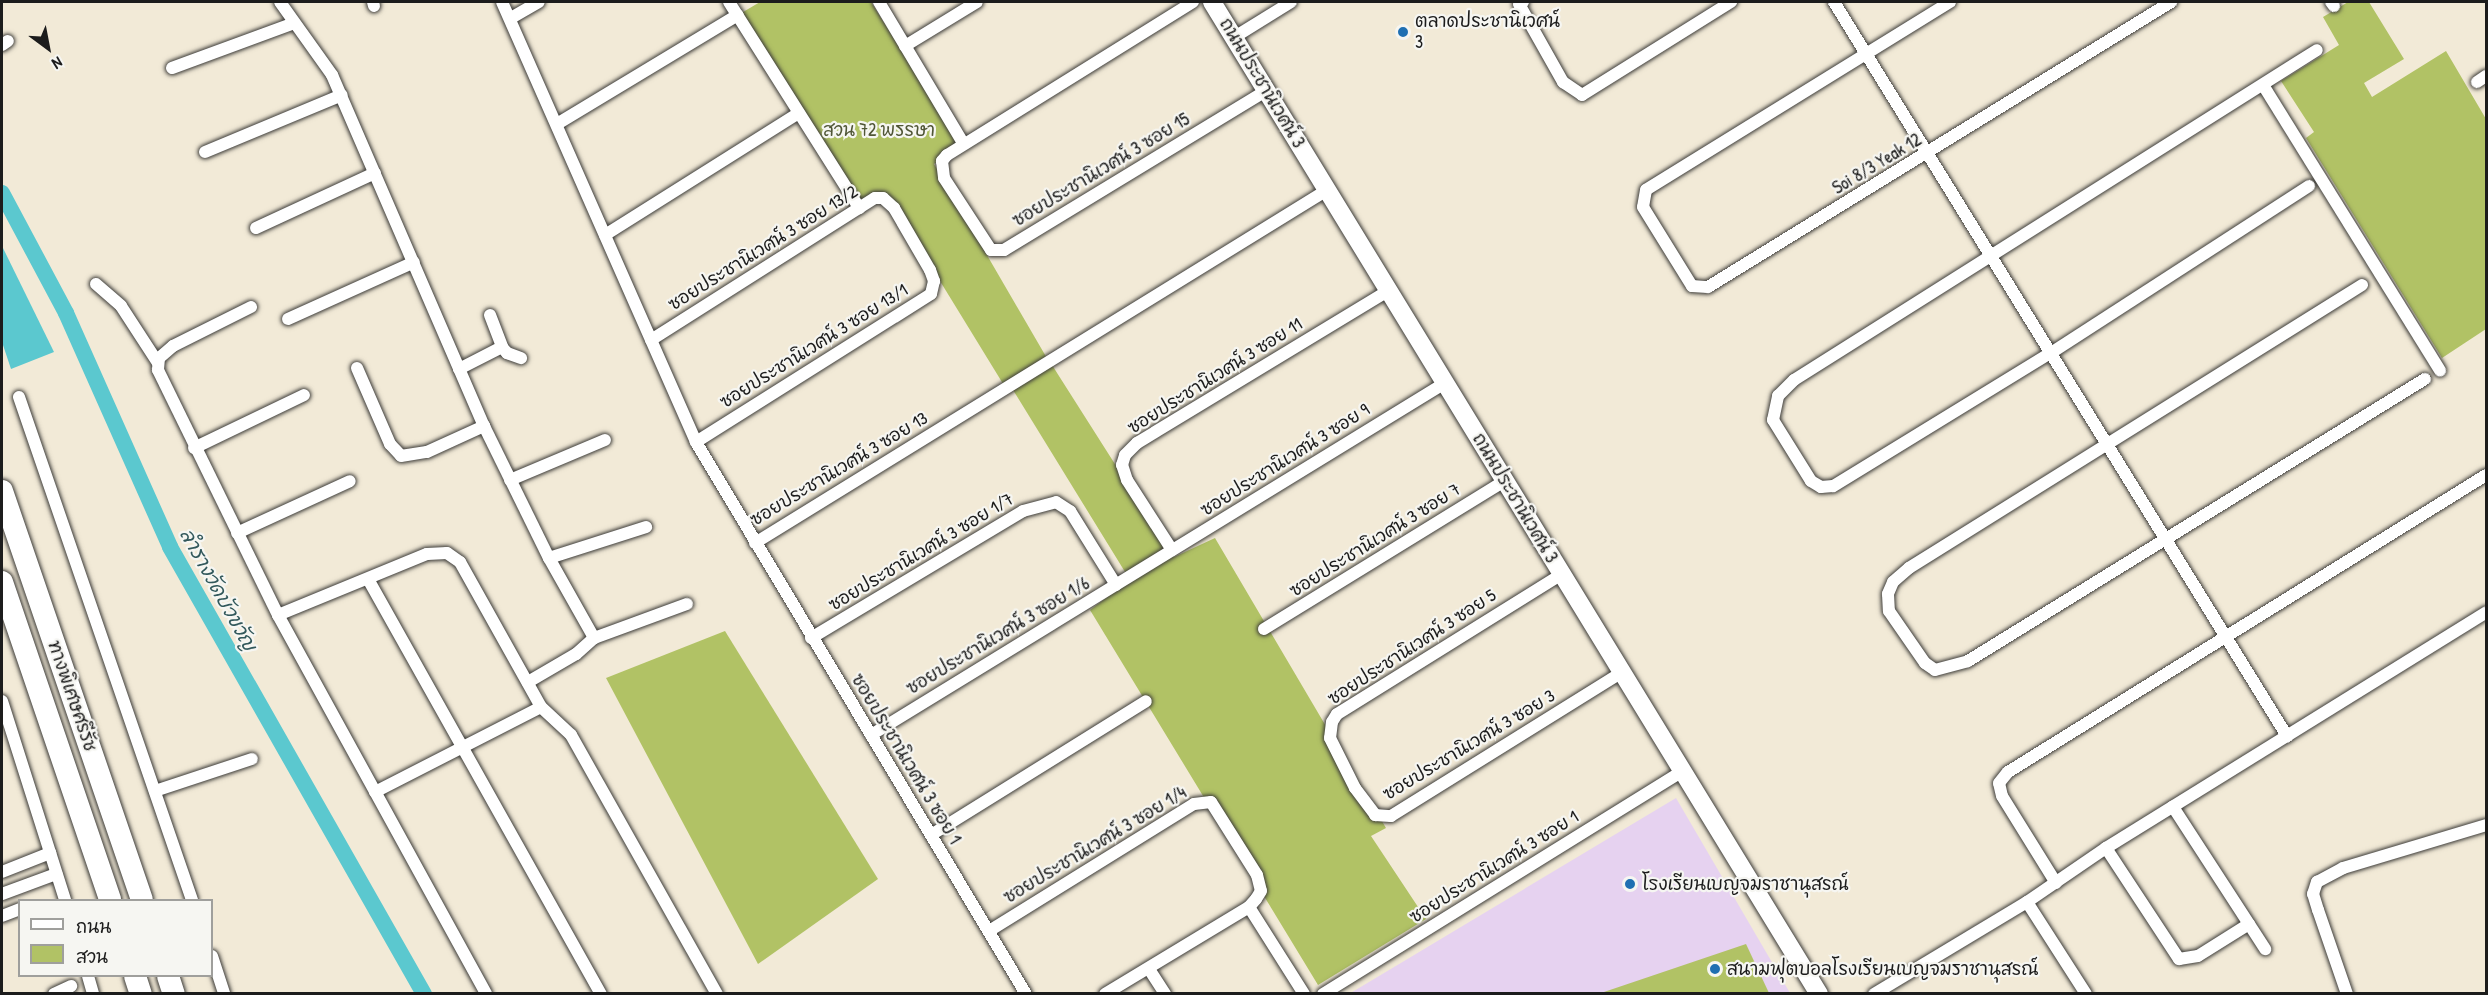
<!DOCTYPE html>
<meta charset="utf-8">
<style>
body{margin:0}
#map{position:relative;width:2488px;height:995px;overflow:hidden;background:#f2ead7;font-family:"Patrick Hand","Playpen Sans Thai",sans-serif}
div>[style]{position:absolute}
.built>*{inset:0;background:#e6d2f0}
.green>*{inset:0;background:#b1c265}
.water>*{inset:0;background:#5bc8cf}
.canal>*{height:16px;margin:-8px;padding:0 8px;transform-origin:8px;border-radius:8px;background:#5bc8cf}
.roads{filter:drop-shadow(0 0 2px #3c3b38) drop-shadow(0 0 2px #3c3b38)}
.street>*{height:12px;margin:-6px;padding:0 6px;transform-origin:6px;border-radius:6px;background:#fff}
.secondary>*{height:18px;margin:-9px;padding:0 9px;transform-origin:9px;border-radius:9px;background:#fff}
.highway>*{height:22px;margin:-11px;padding:0 11px;transform-origin:11px;border-radius:11px;background:#fff}
.dots>*{width:16px;height:16px;translate:-50% -50%;box-sizing:border-box;border:3px solid #f6f6f2;border-radius:50%}
span{translate:-50% -50%;white-space:nowrap;text-align:center;line-height:1.15;-webkit-text-stroke:4.5px #f6f6f2;paint-order:stroke}
.poi-label{font-size:18px;color:#1c1c1c}
.left{translate:0 -50%;text-align:left}
.street-label{font-size:18px;color:#1c1c1c}
.park-label{font-size:18px;color:#505636}
.water-label{font-size:20px;color:#32585b;font-style:italic}
.frame{position:absolute;inset:0;border:3px solid #1c1c1c;pointer-events:none}
.legend{position:absolute;left:18px;top:899px;width:195px;height:78px;box-sizing:border-box;background:#f6f6f2;border:2px solid #9f9f9c;margin:0;padding:8px 10px;list-style:none;font-size:18px;color:#1c1c1c}
.legend li{display:flex;align-items:center;gap:12px;height:30px}
.legend b{width:30px;border:2px solid #9f9f9c}
.north{position:absolute;left:18px;top:18px;width:60px;height:60px;-webkit-text-stroke:4px #f6f6f2;paint-order:stroke;rotate:148deg;font-size:16px;font-weight:700;line-height:24px;text-align:center;color:#1c1c1c}
.north::after{content:'';display:block;margin:auto;width:21px;height:27px;background:#1c1c1c;clip-path:polygon(50% 0,100% 100%,50% 72%,0 100%)}
</style>
<div id="map">
<div class="built">
<div style="clip-path:polygon(1676px 798px,1790px 993px,1349px 994px)"></div>
</div>
<div class="green">
<div style="clip-path:polygon(760px 2px,871px 2px,961px 146px,934px 164px,1048px 360px,1005px 387px,886px 193px,857px 211px,738px 15px)"></div>
<div style="clip-path:polygon(2348px 2px,2369px 2px,2404px 59px,2364px 83px,2372px 97px,2446px 51px,2486px 119px,2486px 329px,2442px 358px,2306px 138px,2314px 132px,2281px 81px,2339px 45px,2323px 17px)"></div>
<div style="clip-path:polygon(1052px 365px,1174px 557px,1215px 538px,1386px 828px,1371px 836px,1426px 919px,1318px 985px,1090px 610px,1130px 580px,1013px 390px)"></div>
<div style="clip-path:polygon(725px 631px,878px 879px,758px 964px,606px 678px)"></div>
<div style="clip-path:polygon(1746px 944px,1769px 993px,1601px 993px)"></div>
</div>
<div class="water">
<div style="clip-path:polygon(2px 246px,54px 352px,11px 369px,2px 342px)"></div>
</div>
<div class="canal">
<div style="left:2px;top:193px;width:136px;rotate:61.9deg"></div>
<div style="left:66px;top:313px;width:256px;rotate:66deg"></div>
<div style="left:170px;top:547px;width:514px;rotate:60.39deg"></div>
</div>
<div class="roads">
<div class="street">
<div style="left:280px;top:2px;width:90px;rotate:54.5deg"></div>
<div style="left:332px;top:75px;width:382px;rotate:66.6deg"></div>
<div style="left:484px;top:426px;width:147px;rotate:63.8deg"></div>
<div style="left:549px;top:558px;width:92px;rotate:60.6deg"></div>
<div style="left:594px;top:638px;width:24px;rotate:138deg"></div>
<div style="left:576px;top:654px;width:56px;rotate:149.7deg"></div>
<div style="left:373px;top:2px;width:4px;rotate:76deg"></div>
<div style="left:502px;top:2px;width:481px;rotate:66.2deg"></div>
<div style="left:696px;top:442px;width:643px;rotate:59.13deg"></div>
<div style="left:729px;top:2px;width:244px;rotate:57.7deg"></div>
<div style="left:879px;top:2px;width:164px;rotate:59.2deg"></div>
<div style="left:1193px;top:2px;width:290px;rotate:148.1deg"></div>
<div style="left:947px;top:155px;width:8px;rotate:130deg"></div>
<div style="left:942px;top:161px;width:17px;rotate:83deg"></div>
<div style="left:944px;top:178px;width:86px;rotate:56.9deg"></div>
<div style="left:991px;top:250px;width:13px"></div>
<div style="left:1004px;top:250px;width:306px;rotate:-31.3deg"></div>
<div style="left:1523px;top:2px;width:4px;rotate:153deg"></div>
<div style="left:1519px;top:4px;width:90px;rotate:60.6deg"></div>
<div style="left:1563px;top:82px;width:23px;rotate:34deg"></div>
<div style="left:1582px;top:95px;width:176px;rotate:-32deg"></div>
<div style="left:1834px;top:2px;width:863px;rotate:58.32deg"></div>
<div style="left:1950px;top:2px;width:357px;rotate:148.3deg"></div>
<div style="left:1646px;top:190px;width:17px;rotate:100deg"></div>
<div style="left:1643px;top:207px;width:93px;rotate:58.2deg"></div>
<div style="left:1692px;top:286px;width:16px;rotate:4deg"></div>
<div style="left:1708px;top:287px;width:544px;rotate:-31.61deg"></div>
<div style="left:2331px;top:2px;width:5px;rotate:53deg"></div>
<div style="left:511px;top:18px;width:32px;rotate:-30deg"></div>
<div style="left:1233px;top:38px;width:68px;rotate:-31.8deg"></div>
<div style="left:2px;top:45px;width:7px;rotate:-34deg"></div>
<div style="left:905px;top:46px;width:84px;rotate:-31.4deg"></div>
<div style="left:172px;top:68px;width:130px;rotate:-20.2deg"></div>
<div style="left:2477px;top:82px;width:11px;rotate:-34deg"></div>
<div style="left:2263px;top:85px;width:336px;rotate:58.2deg"></div>
<div style="left:557px;top:124px;width:211px;rotate:-31.1deg"></div>
<div style="left:205px;top:152px;width:148px;rotate:-22.6deg"></div>
<div style="left:2309px;top:186px;width:306px;rotate:147.1deg"></div>
<div style="left:2052px;top:352px;width:257px;rotate:148.5deg"></div>
<div style="left:1833px;top:486px;width:12px;rotate:175deg"></div>
<div style="left:1821px;top:487px;width:12px;rotate:-149deg"></div>
<div style="left:1811px;top:481px;width:72px;rotate:-121.9deg"></div>
<div style="left:1773px;top:420px;width:25px;rotate:-78deg"></div>
<div style="left:1778px;top:396px;width:23px;rotate:-45deg"></div>
<div style="left:1794px;top:380px;width:618px;rotate:-32.25deg"></div>
<div style="left:256px;top:228px;width:131px;rotate:-24.8deg"></div>
<div style="left:605px;top:235px;width:229px;rotate:-32.2deg"></div>
<div style="left:96px;top:284px;width:33px;rotate:41deg"></div>
<div style="left:121px;top:306px;width:68px;rotate:57deg"></div>
<div style="left:2362px;top:285px;width:534px;rotate:148.01deg"></div>
<div style="left:1909px;top:568px;width:21px;rotate:139deg"></div>
<div style="left:1893px;top:582px;width:13px;rotate:113deg"></div>
<div style="left:1888px;top:594px;width:17px;rotate:87deg"></div>
<div style="left:1889px;top:611px;width:63px;rotate:55.3deg"></div>
<div style="left:1925px;top:663px;width:12px;rotate:35deg"></div>
<div style="left:1935px;top:670px;width:34px;rotate:-15deg"></div>
<div style="left:1968px;top:661px;width:537px;rotate:-31.68deg"></div>
<div style="left:251px;top:307px;width:87px;rotate:153.4deg"></div>
<div style="left:173px;top:346px;width:18px;rotate:139deg"></div>
<div style="left:159px;top:358px;width:12px;rotate:95deg"></div>
<div style="left:158px;top:370px;width:273px;rotate:63.9deg"></div>
<div style="left:278px;top:615px;width:432px;rotate:61.2deg"></div>
<div style="left:490px;top:315px;width:34px;rotate:69deg"></div>
<div style="left:502px;top:347px;width:8px;rotate:50deg"></div>
<div style="left:507px;top:353px;width:15px;rotate:20deg"></div>
<div style="left:288px;top:319px;width:138px;rotate:-24.3deg"></div>
<div style="left:651px;top:340px;width:265px;rotate:-32.4deg"></div>
<div style="left:875px;top:198px;width:8px"></div>
<div style="left:883px;top:198px;width:15px;rotate:42deg"></div>
<div style="left:894px;top:208px;width:72px;rotate:59.9deg"></div>
<div style="left:930px;top:270px;width:12px;rotate:70deg"></div>
<div style="left:934px;top:281px;width:13px;rotate:103deg"></div>
<div style="left:931px;top:294px;width:278px;rotate:147.8deg"></div>
<div style="left:357px;top:368px;width:83px;rotate:66.5deg"></div>
<div style="left:390px;top:444px;width:16px;rotate:47deg"></div>
<div style="left:401px;top:456px;width:26px;rotate:-9deg"></div>
<div style="left:427px;top:452px;width:63px;rotate:-24.5deg"></div>
<div style="left:459px;top:369px;width:48px;rotate:-27.1deg"></div>
<div style="left:19px;top:397px;width:532px;rotate:71.02deg"></div>
<div style="left:194px;top:448px;width:122px;rotate:-25.7deg"></div>
<div style="left:510px;top:480px;width:103px;rotate:-22.8deg"></div>
<div style="left:237px;top:533px;width:124px;rotate:-24.7deg"></div>
<div style="left:755px;top:543px;width:672px;rotate:-31.68deg"></div>
<div style="left:1172px;top:550px;width:83px;rotate:-122.7deg"></div>
<div style="left:1127px;top:480px;width:16px;rotate:-108deg"></div>
<div style="left:1122px;top:465px;width:10px;rotate:-73deg"></div>
<div style="left:1125px;top:455px;width:17px;rotate:-45deg"></div>
<div style="left:1137px;top:443px;width:293px;rotate:-31.2deg"></div>
<div style="left:549px;top:558px;width:102px;rotate:-17.7deg"></div>
<div style="left:1562px;top:574px;width:265px;rotate:148.1deg"></div>
<div style="left:1337px;top:714px;width:9px;rotate:122deg"></div>
<div style="left:1332px;top:722px;width:16px;rotate:97deg"></div>
<div style="left:1330px;top:738px;width:56px;rotate:63.4deg"></div>
<div style="left:1355px;top:788px;width:34px;rotate:53deg"></div>
<div style="left:1375px;top:815px;width:16px;rotate:4deg"></div>
<div style="left:1391px;top:816px;width:272px;rotate:-31.9deg"></div>
<div style="left:368px;top:579px;width:476px;rotate:60.7deg"></div>
<div style="left:278px;top:615px;width:161px;rotate:-22.3deg"></div>
<div style="left:427px;top:554px;width:20px;rotate:-3deg"></div>
<div style="left:447px;top:553px;width:16px;rotate:35deg"></div>
<div style="left:460px;top:562px;width:166px;rotate:60.8deg"></div>
<div style="left:541px;top:707px;width:41px;rotate:43deg"></div>
<div style="left:571px;top:735px;width:297px;rotate:60.6deg"></div>
<div style="left:1264px;top:629px;width:283px;rotate:-31.6deg"></div>
<div style="left:594px;top:638px;width:99px;rotate:-20.1deg"></div>
<div style="left:811px;top:638px;width:247px;rotate:-30.9deg"></div>
<div style="left:1023px;top:511px;width:34px;rotate:-15deg"></div>
<div style="left:1056px;top:502px;width:17px;rotate:33deg"></div>
<div style="left:1070px;top:511px;width:87px;rotate:58.1deg"></div>
<div style="left:2px;top:701px;width:209px;rotate:72.4deg"></div>
<div style="left:871px;top:735px;width:673px;rotate:-31.52deg"></div>
<div style="left:155px;top:791px;width:102px;rotate:-18.3deg"></div>
<div style="left:375px;top:792px;width:186px;rotate:-27.1deg"></div>
<div style="left:931px;top:835px;width:253px;rotate:-31.9deg"></div>
<div style="left:2106px;top:848px;width:133px;rotate:56.7deg"></div>
<div style="left:2179px;top:959px;width:19px;rotate:-9deg"></div>
<div style="left:2198px;top:956px;width:60px;rotate:-32.1deg"></div>
<div style="left:2249px;top:924px;width:140px;rotate:-123deg"></div>
<div style="left:2px;top:872px;width:52px;rotate:-21.6deg"></div>
<div style="left:2056px;top:883px;width:102px;rotate:-121.8deg"></div>
<div style="left:2002px;top:796px;width:13px;rotate:-103deg"></div>
<div style="left:1999px;top:783px;width:14px;rotate:-51deg"></div>
<div style="left:2008px;top:772px;width:563px;rotate:-31.85deg"></div>
<div style="left:2px;top:894px;width:58px;rotate:-20.3deg"></div>
<div style="left:2027px;top:902px;width:109px;rotate:57.3deg"></div>
<div style="left:1249px;top:907px;width:103px;rotate:57.7deg"></div>
<div style="left:2px;top:916px;width:19px;rotate:-21deg"></div>
<div style="left:2249px;top:924px;width:30px;rotate:57deg"></div>
<div style="left:989px;top:931px;width:241px;rotate:-31.8deg"></div>
<div style="left:1194px;top:804px;width:17px;rotate:-7deg"></div>
<div style="left:1211px;top:802px;width:86px;rotate:57.8deg"></div>
<div style="left:1257px;top:875px;width:16px;rotate:76deg"></div>
<div style="left:1261px;top:891px;width:9px;rotate:122deg"></div>
<div style="left:1256px;top:899px;width:11px;rotate:131deg"></div>
<div style="left:1249px;top:907px;width:168px;rotate:148.9deg"></div>
<div style="left:212px;top:956px;width:40px;rotate:72deg"></div>
<div style="left:1149px;top:969px;width:30px;rotate:57deg"></div>
<div style="left:88px;top:976px;width:19px;rotate:74deg"></div>
<div style="left:54px;top:994px;width:19px;rotate:-25deg"></div>
<div style="left:1323px;top:994px;width:423px;rotate:-31.8deg"></div>
<div style="left:1874px;top:994px;width:179px;rotate:-31deg"></div>
<div style="left:2027px;top:902px;width:96px;rotate:-34.4deg"></div>
<div style="left:2106px;top:848px;width:447px;rotate:-31.8deg"></div>
<div style="left:2347px;top:994px;width:89px;rotate:-109deg"></div>
<div style="left:2318px;top:910px;width:17px;rotate:-107deg"></div>
<div style="left:2313px;top:894px;width:13px;rotate:-72deg"></div>
<div style="left:2317px;top:882px;width:30px;rotate:-28deg"></div>
<div style="left:2343px;top:868px;width:149px;rotate:-16.7deg"></div>
</div>
<div class="secondary">
<div style="left:1212px;top:2px;width:1163px;rotate:58.54deg"></div>
</div>
<div class="highway">
<div style="left:2px;top:491px;width:432px;rotate:71.1deg"></div>
<div style="left:2px;top:582px;width:336px;rotate:71.2deg"></div>
<div style="left:135px;top:976px;width:19px;rotate:72deg"></div>
<div style="left:168px;top:976px;width:19px;rotate:72deg"></div>
</div>
</div>
<div class="dots">
<div style="left:1403px;top:32px;background:#1f6fb2"></div>
<div style="left:1630px;top:884px;background:#1f6fb2"></div>
<div style="left:1715px;top:969px;background:#1f6fb2"></div>
</div>
<div class="poi-label">
<span class="left" style="left:1415px;top:32px">ตลาดประชานิเวศน์<br>3</span>
<span class="left" style="left:1642px;top:884px">โรงเรียนเบญจมราชานุสรณ์</span>
<span class="left" style="left:1727px;top:969px">สนามฟุตบอลโรงเรียนเบญจมราชานุสรณ์</span>
</div>
<div class="street-label">
<span style="left:1262px;top:83px;rotate:59deg">ถนนประชานิเวศน์ 3</span>
<span style="left:1877px;top:164px;rotate:-31deg">Soi 8/3 Yeak 12</span>
<span style="left:1101px;top:170px;rotate:-31deg">ซอยประชานิเวศน์ 3 ซอย 15</span>
<span style="left:763px;top:248px;rotate:-32deg">ซอยประชานิเวศน์ 3 ซอย 13/2</span>
<span style="left:814px;top:346px;rotate:-32deg">ซอยประชานิเวศน์ 3 ซอย 13/1</span>
<span style="left:1215px;top:376px;rotate:-32deg">ซอยประชานิเวศน์ 3 ซอย 11</span>
<span style="left:1285px;top:460px;rotate:-32deg">ซอยประชานิเวศน์ 3 ซอย 9</span>
<span style="left:839px;top:469px;rotate:-31deg">ซอยประชานิเวศน์ 3 ซอย 13</span>
<span style="left:1515px;top:498px;rotate:59deg">ถนนประชานิเวศน์ 3</span>
<span style="left:1375px;top:540px;rotate:-32deg">ซอยประชานิเวศน์ 3 ซอย 7</span>
<span style="left:921px;top:552px;rotate:-31deg">ซอยประชานิเวศน์ 3 ซอย 1/7</span>
<span style="left:998px;top:636px;rotate:-31deg">ซอยประชานิเวศน์ 3 ซอย 1/6</span>
<span style="left:1412px;top:647px;rotate:-33deg">ซอยประชานิเวศน์ 3 ซอย 5</span>
<span style="left:72px;top:696px;rotate:71deg">ทางพิเศษศรีรัช</span>
<span style="left:1469px;top:745px;rotate:-31deg">ซอยประชานิเวศน์ 3 ซอย 3</span>
<span style="left:906px;top:759px;rotate:59deg">ซอยประชานิเวศน์ 3 ซอย 1</span>
<span style="left:1095px;top:845px;rotate:-31deg">ซอยประชานิเวศน์ 3 ซอย 1/4</span>
<span style="left:1494px;top:867px;rotate:-32deg">ซอยประชานิเวศน์ 3 ซอย 1</span>
</div>
<div class="park-label">
<span style="left:879px;top:130px">สวน 72 พรรษา</span>
</div>
<div class="water-label">
<span style="left:219px;top:589px;rotate:61deg">ลำรางวัดบัวขวัญ</span>
</div>
<div class="frame"></div>
<ul class="legend">
<li><b style="height:8px;background:#fff"></b>ถนน</li>
<li><b style="height:16px;background:#b1c265"></b>สวน</li>
</ul>
<div class="north">N</div>
</div>
